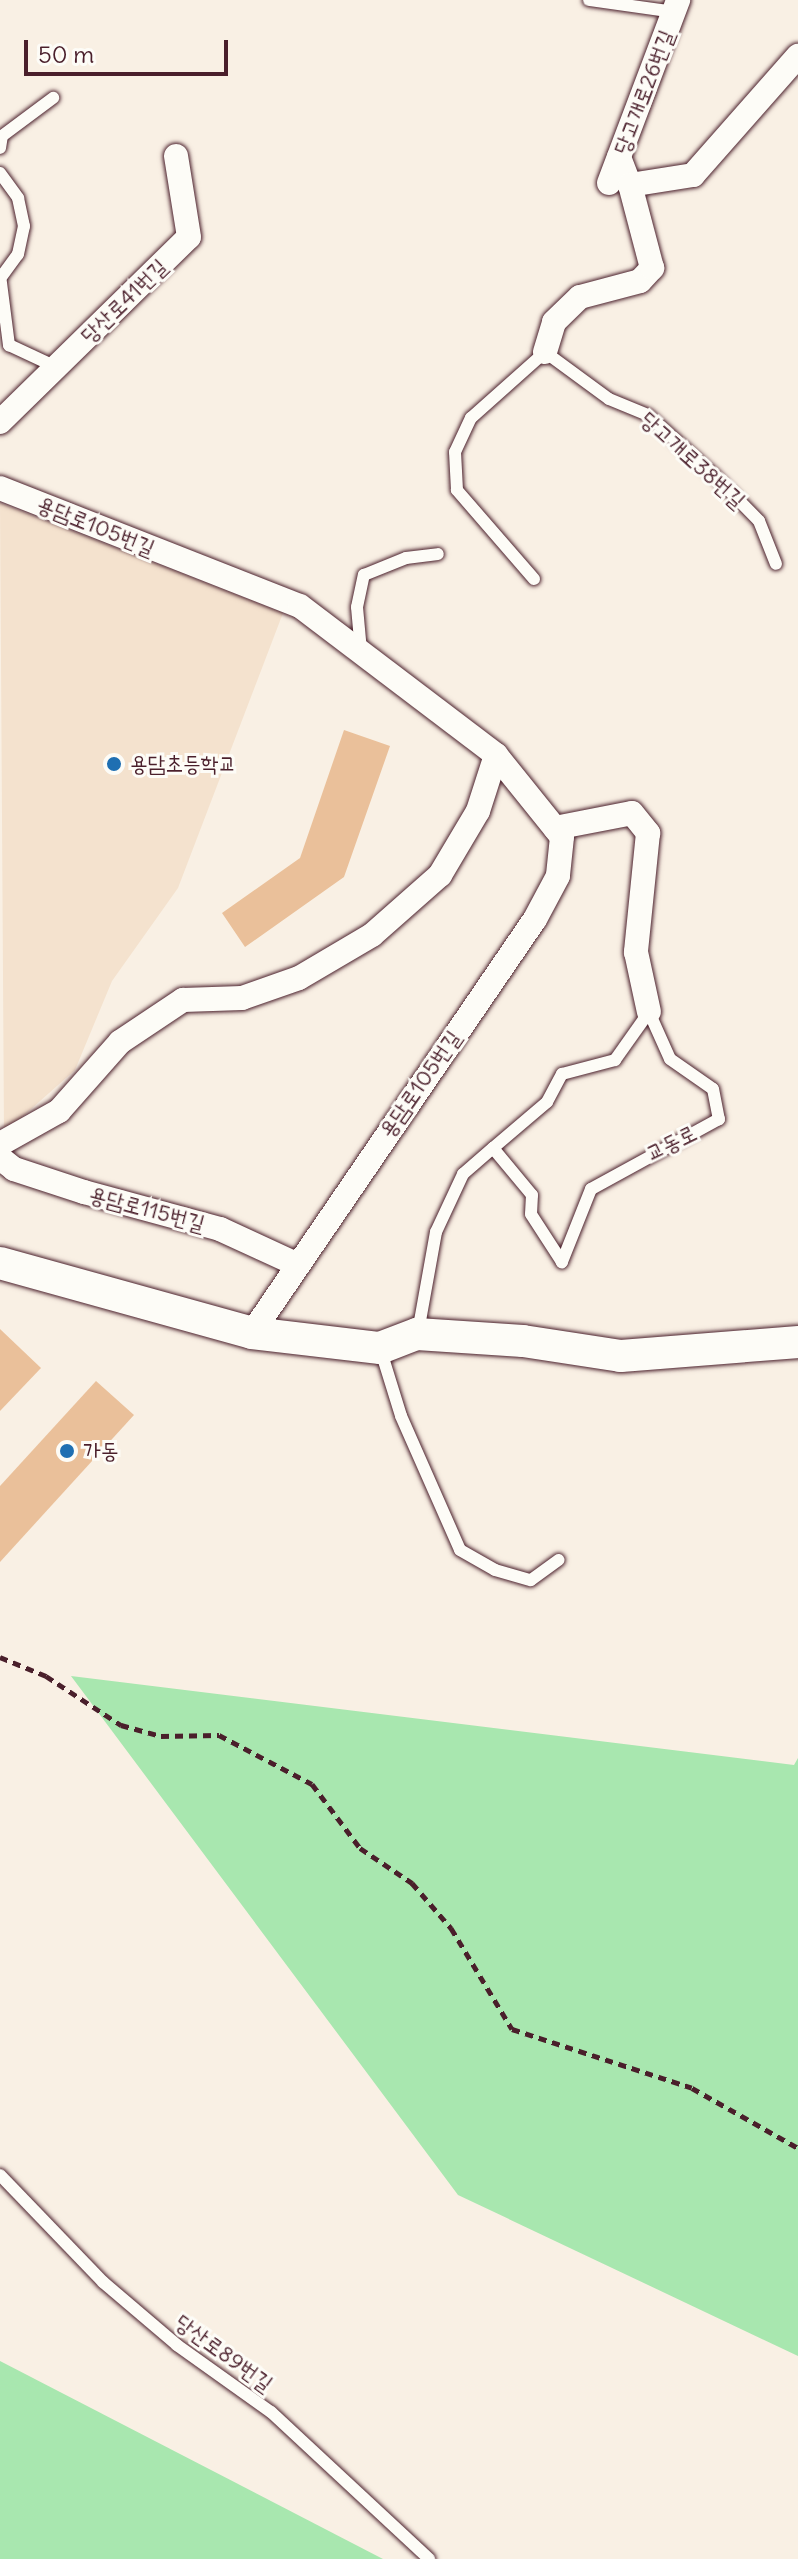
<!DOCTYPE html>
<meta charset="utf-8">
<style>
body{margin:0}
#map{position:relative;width:798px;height:2559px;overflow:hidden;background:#f9f0e4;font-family:Delius,"Poor Story",sans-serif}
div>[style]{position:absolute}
.built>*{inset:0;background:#f4e2ce}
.green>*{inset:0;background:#a8e7af}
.building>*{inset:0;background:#eac09a}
.path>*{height:5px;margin-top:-2.5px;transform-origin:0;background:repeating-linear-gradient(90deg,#4a1f2b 0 8px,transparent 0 14px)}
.roads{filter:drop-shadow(0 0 2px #4a1f2b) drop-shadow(0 0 2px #4a1f2b)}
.service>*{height:12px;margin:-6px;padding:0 6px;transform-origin:6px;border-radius:6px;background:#fdfcf7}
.minor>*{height:24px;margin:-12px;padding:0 12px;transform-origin:12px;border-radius:12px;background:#fdfcf7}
.tertiary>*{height:32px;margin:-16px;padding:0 16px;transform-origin:16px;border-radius:16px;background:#fdfcf7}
.dots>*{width:22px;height:22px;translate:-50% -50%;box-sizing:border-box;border:4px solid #fdfcf7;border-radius:50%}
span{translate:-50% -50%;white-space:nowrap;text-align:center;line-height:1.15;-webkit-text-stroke:6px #fdfcf7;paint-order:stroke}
.street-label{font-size:22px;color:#4a1f2b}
.poi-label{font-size:22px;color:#4a1f2b}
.left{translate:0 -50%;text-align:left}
.scale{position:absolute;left:24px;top:40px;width:204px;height:36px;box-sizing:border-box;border:4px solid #4a1f2b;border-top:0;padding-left:10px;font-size:24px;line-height:28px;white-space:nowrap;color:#4a1f2b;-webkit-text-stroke:6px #fdfcf7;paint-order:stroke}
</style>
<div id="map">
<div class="built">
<div style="clip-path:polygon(0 503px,283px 613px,178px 888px,112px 981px,75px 1070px,4px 1133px)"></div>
</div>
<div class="green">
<div style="clip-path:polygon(71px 1676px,794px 1765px,798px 1758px,798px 2356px,458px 2195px)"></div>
<div style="clip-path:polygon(0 2361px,383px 2559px,0 2559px)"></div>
</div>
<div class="building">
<div style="clip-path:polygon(344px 730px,390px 746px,344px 877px,245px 947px,222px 913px,300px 858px)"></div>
<div style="clip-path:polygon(0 1329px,41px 1368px,0 1411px)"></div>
<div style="clip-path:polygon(96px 1381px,134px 1415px,0 1562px,0 1486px)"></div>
</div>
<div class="path">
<div style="left:0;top:1657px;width:50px;rotate:22.4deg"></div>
<div style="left:46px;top:1676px;width:90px;rotate:33.2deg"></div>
<div style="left:121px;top:1725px;width:41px;rotate:15.4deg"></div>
<div style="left:161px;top:1736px;width:58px;rotate:-1deg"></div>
<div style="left:219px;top:1735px;width:105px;rotate:27.8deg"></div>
<div style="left:312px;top:1784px;width:80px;rotate:53.1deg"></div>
<div style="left:360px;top:1848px;width:63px;rotate:33.9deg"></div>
<div style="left:412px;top:1883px;width:60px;rotate:49.1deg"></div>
<div style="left:451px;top:1928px;width:118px;rotate:58.9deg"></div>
<div style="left:512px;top:2029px;width:189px;rotate:18.1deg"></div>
<div style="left:692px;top:2088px;width:122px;rotate:29.5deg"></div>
</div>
<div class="roads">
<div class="service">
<div style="left:589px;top:0;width:86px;rotate:8deg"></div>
<div style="left:0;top:148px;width:12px;rotate:-81deg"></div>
<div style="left:2px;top:136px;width:64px;rotate:-36.7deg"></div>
<div style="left:0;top:173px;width:31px;rotate:54deg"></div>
<div style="left:18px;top:198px;width:29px;rotate:78deg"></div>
<div style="left:24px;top:226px;width:29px;rotate:102deg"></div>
<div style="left:18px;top:254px;width:27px;rotate:126deg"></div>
<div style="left:0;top:275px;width:71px;rotate:82.7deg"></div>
<div style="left:9px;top:345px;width:52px;rotate:25.1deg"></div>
<div style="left:534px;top:579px;width:118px;rotate:-130.9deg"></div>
<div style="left:457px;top:490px;width:38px;rotate:-93deg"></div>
<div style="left:455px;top:452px;width:38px;rotate:-65deg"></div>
<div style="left:471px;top:418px;width:99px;rotate:-41.7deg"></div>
<div style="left:545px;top:352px;width:79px;rotate:36.3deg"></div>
<div style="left:609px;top:399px;width:42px;rotate:22.3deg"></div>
<div style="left:648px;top:415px;width:91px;rotate:42.3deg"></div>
<div style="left:715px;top:476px;width:63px;rotate:45.6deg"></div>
<div style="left:759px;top:521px;width:46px;rotate:68.4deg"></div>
<div style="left:361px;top:651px;width:44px;rotate:-95.2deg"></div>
<div style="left:357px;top:607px;width:33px;rotate:-78deg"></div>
<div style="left:364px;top:575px;width:45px;rotate:-22deg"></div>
<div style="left:406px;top:558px;width:32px;rotate:-7deg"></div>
<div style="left:649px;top:1012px;width:51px;rotate:65.9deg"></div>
<div style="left:670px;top:1059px;width:52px;rotate:34.9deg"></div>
<div style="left:713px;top:1089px;width:31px;rotate:79deg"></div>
<div style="left:719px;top:1119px;width:146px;rotate:151.3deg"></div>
<div style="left:591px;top:1189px;width:79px;rotate:111.7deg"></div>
<div style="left:562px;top:1262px;width:57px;rotate:-122.9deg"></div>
<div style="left:531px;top:1214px;width:19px;rotate:-87deg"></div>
<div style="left:532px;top:1195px;width:61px;rotate:-129.7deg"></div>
<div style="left:493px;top:1148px;width:71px;rotate:-40.4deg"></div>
<div style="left:547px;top:1102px;width:32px;rotate:-62deg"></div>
<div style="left:562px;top:1074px;width:55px;rotate:-14.8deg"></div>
<div style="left:615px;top:1060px;width:59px;rotate:-54.7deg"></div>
<div style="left:418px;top:1332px;width:102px;rotate:-79.8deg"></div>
<div style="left:436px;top:1232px;width:64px;rotate:-65deg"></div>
<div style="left:463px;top:1174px;width:40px;rotate:-41deg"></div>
<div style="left:380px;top:1348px;width:71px;rotate:72.8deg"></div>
<div style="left:401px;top:1416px;width:146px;rotate:66.2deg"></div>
<div style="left:460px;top:1550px;width:40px;rotate:29.7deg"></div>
<div style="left:495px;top:1570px;width:37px;rotate:16deg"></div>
<div style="left:531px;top:1580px;width:34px;rotate:-36deg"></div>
<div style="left:0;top:2175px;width:149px;rotate:46.1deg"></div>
<div style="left:103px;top:2282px;width:97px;rotate:40.4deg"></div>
<div style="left:177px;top:2345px;width:115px;rotate:35.5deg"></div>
<div style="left:271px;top:2412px;width:216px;rotate:42.9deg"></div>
</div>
<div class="minor">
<div style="left:619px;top:157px;width:30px;rotate:69deg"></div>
<div style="left:630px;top:185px;width:64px;rotate:-9deg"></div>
<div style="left:693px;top:175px;width:159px;rotate:-48.6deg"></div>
<div style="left:609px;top:183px;width:196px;rotate:-69.3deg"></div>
<div style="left:545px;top:352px;width:31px;rotate:-73deg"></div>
<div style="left:554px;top:322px;width:36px;rotate:-44deg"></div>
<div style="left:580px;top:297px;width:62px;rotate:-14.9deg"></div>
<div style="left:640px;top:281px;width:18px;rotate:-47deg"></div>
<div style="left:652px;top:268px;width:86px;rotate:-104.8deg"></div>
<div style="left:0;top:422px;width:264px;rotate:-44.4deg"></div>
<div style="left:189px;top:237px;width:82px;rotate:-99.1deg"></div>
<div style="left:0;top:488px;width:322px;rotate:21.5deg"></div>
<div style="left:300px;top:606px;width:246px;rotate:37.2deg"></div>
<div style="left:496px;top:755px;width:105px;rotate:51.2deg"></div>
<div style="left:562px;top:837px;width:39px;rotate:96deg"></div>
<div style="left:558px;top:876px;width:49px;rotate:118.1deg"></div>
<div style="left:535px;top:919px;width:501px;rotate:124.36deg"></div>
<div style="left:555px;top:828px;width:78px;rotate:-11deg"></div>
<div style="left:632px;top:813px;width:26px;rotate:51deg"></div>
<div style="left:648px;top:833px;width:120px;rotate:95.8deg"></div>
<div style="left:636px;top:952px;width:61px;rotate:77.8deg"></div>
<div style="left:0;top:1144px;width:68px;rotate:-29.2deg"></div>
<div style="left:59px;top:1111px;width:92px;rotate:-48.5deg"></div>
<div style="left:120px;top:1042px;width:76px;rotate:-33.7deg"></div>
<div style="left:183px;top:1000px;width:59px;rotate:-1.9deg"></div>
<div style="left:242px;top:998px;width:60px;rotate:-19.3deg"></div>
<div style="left:299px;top:978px;width:85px;rotate:-30.5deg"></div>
<div style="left:372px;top:935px;width:91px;rotate:-41.4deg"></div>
<div style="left:440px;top:875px;width:74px;rotate:-59.3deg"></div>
<div style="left:478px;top:811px;width:59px;rotate:-72.2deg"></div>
<div style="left:0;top:1158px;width:18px;rotate:38deg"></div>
<div style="left:14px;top:1169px;width:74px;rotate:18.2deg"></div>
<div style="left:84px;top:1192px;width:141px;rotate:15.2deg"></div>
<div style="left:220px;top:1229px;width:81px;rotate:24.7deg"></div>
</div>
<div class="tertiary">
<div style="left:0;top:1263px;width:262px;rotate:15.5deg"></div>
<div style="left:252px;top:1333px;width:129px;rotate:6.7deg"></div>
<div style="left:380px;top:1348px;width:40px;rotate:-21deg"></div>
<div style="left:417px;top:1334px;width:106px;rotate:3.8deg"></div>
<div style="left:523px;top:1341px;width:99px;rotate:8.7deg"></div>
<div style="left:621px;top:1356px;width:178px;rotate:-4.5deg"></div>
</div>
</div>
<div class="dots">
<div style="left:114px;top:764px;background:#1f6fb2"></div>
<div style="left:67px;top:1451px;background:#1f6fb2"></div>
</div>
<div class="street-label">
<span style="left:644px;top:92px;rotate:-69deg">당고개로26번길</span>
<span style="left:124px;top:301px;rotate:-44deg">당산로41번길</span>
<span style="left:693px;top:460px;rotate:42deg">당고개로38번길</span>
<span style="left:96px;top:526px;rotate:22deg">용담로105번길</span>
<span style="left:420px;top:1084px;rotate:-55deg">용담로105번길</span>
<span style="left:671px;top:1143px;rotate:-26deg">교동로</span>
<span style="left:147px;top:1209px;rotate:15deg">용담로115번길</span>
<span style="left:224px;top:2353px;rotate:36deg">당산로89번길</span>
</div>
<div class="poi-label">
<span class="left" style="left:130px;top:764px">용담초등학교</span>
<span class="left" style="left:83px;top:1451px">가동</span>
</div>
<div class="scale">50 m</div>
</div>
